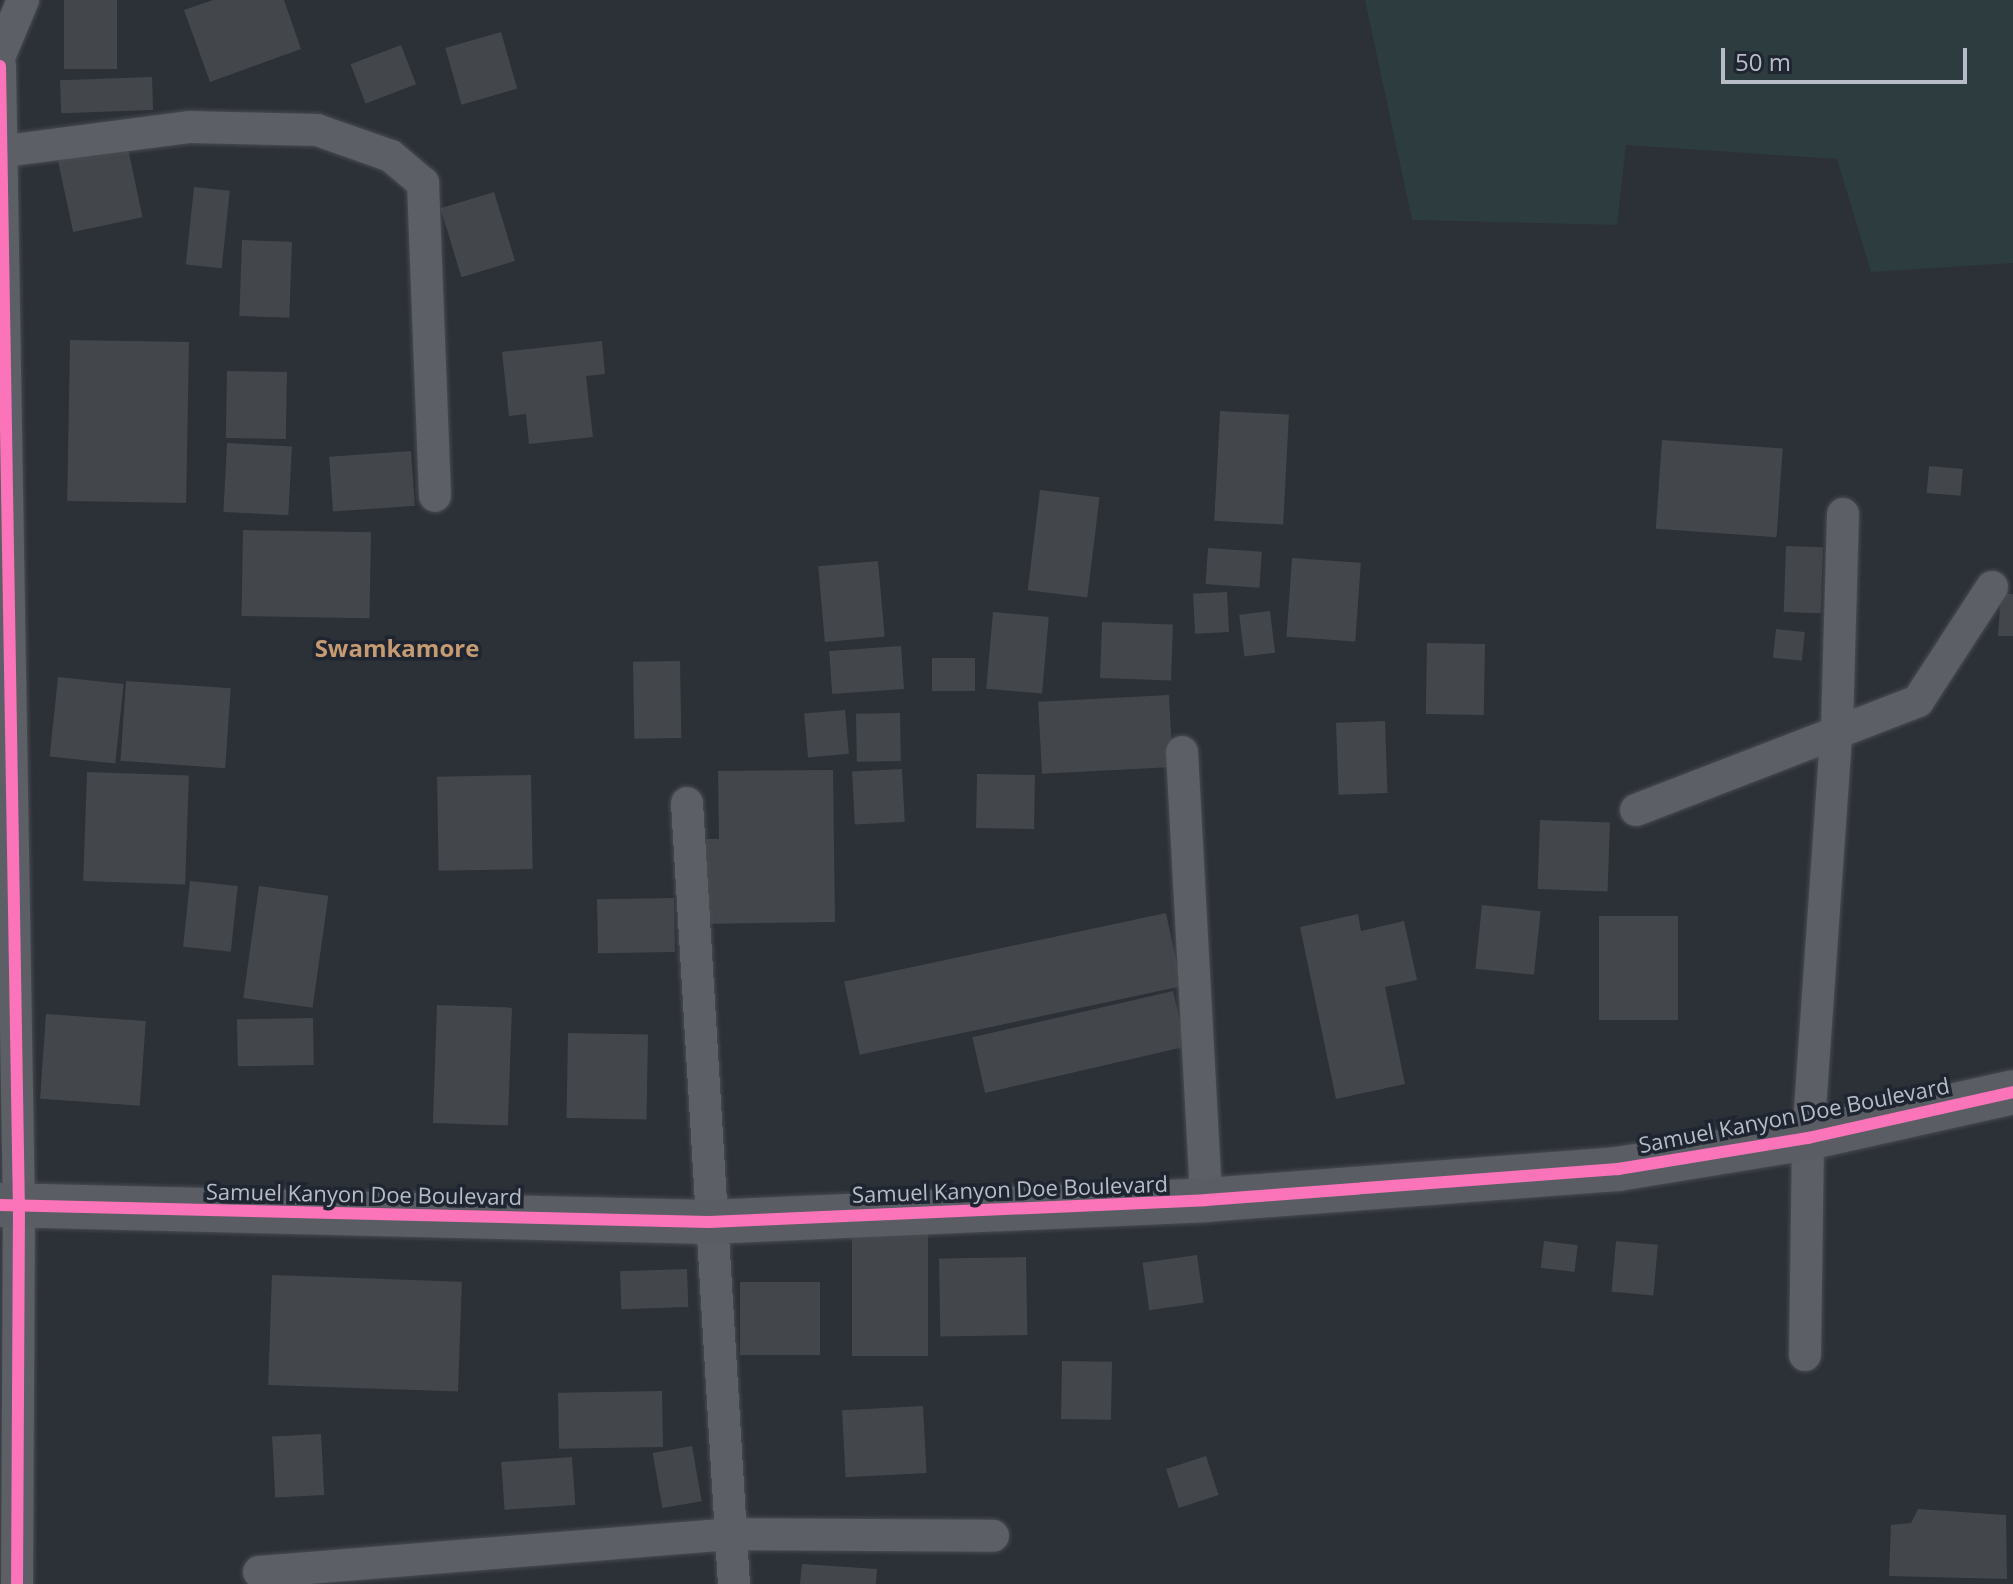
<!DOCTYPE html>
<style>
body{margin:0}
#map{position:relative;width:2013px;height:1584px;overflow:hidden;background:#2c3037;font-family:"Open Sans",sans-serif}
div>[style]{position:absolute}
.green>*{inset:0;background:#2d3c3e}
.building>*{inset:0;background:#43474c;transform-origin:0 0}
.roads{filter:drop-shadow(0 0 2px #484b50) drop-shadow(0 0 2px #484b50)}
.street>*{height:32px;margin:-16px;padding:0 16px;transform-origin:16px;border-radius:16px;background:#5c5f65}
.secondary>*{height:44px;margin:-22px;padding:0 22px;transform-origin:22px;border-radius:22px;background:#5a5d63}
.cycleway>*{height:12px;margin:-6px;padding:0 6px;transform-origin:6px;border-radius:6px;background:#fb73b8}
span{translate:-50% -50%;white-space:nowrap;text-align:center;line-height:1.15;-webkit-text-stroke:7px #202631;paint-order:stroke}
.street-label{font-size:22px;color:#b7bdc7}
.neighbourhood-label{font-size:24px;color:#c79b72;font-weight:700}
.scale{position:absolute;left:1721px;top:48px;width:246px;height:36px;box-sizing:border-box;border:4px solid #b7bdc7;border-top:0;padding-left:10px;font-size:24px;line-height:28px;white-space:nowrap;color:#b7bdc7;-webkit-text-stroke:6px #202631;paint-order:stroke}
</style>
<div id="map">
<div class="green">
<div style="clip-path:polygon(1365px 0,2013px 0,2013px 263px,1871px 272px,1837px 159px,1626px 145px,1617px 225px,1412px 220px)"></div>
</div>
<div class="building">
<div style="left:64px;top:0;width:53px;height:69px"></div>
<div style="clip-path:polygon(213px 0,284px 0,301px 49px,210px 82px,184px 10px)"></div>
<div style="left:501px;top:32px;width:59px;height:58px;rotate:74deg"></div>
<div style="left:401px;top:45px;width:42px;height:54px;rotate:69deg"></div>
<div style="left:152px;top:77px;width:33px;height:92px;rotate:88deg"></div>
<div style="left:127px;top:144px;width:75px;height:71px;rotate:78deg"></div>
<div style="left:194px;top:187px;width:36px;height:78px;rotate:6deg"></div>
<div style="left:494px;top:192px;width:72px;height:56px;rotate:73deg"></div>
<div style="left:242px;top:240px;width:50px;height:76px;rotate:2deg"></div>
<div style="left:70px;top:340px;width:119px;height:161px;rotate:1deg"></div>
<div style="clip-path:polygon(602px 341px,605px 374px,586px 376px,593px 437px,529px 444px,526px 414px,509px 416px,502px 352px)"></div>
<div style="left:227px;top:371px;width:60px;height:67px;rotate:1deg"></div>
<div style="left:1220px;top:411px;width:69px;height:110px;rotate:3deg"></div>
<div style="left:1662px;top:440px;width:121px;height:89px;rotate:4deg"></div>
<div style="left:227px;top:443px;width:65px;height:69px;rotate:3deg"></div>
<div style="left:411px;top:451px;width:55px;height:82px;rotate:86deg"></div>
<div style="left:1929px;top:466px;width:34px;height:27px;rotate:5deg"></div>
<div style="left:1040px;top:490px;width:60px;height:101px;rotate:7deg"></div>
<div style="left:243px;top:530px;width:128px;height:86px;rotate:1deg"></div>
<div style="left:1786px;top:546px;width:37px;height:66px;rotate:2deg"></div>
<div style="left:1208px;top:548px;width:54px;height:36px;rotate:4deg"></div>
<div style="left:1292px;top:558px;width:69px;height:79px;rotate:4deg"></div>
<div style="left:878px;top:561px;width:76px;height:60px;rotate:85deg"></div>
<div style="left:1227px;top:592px;width:40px;height:34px;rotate:87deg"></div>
<div style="clip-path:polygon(2001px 594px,2013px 594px,2013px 636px,1998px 636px)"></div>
<div style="left:1270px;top:611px;width:42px;height:31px;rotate:83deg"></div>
<div style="left:993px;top:612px;width:56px;height:77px;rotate:5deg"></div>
<div style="left:1102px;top:622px;width:71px;height:56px;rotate:2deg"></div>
<div style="left:1776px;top:629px;width:29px;height:29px;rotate:6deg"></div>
<div style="left:1427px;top:643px;width:58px;height:71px;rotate:1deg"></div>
<div style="left:901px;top:646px;width:43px;height:72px;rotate:86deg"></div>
<div style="left:932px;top:658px;width:43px;height:33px"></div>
<div style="left:680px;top:661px;width:77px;height:47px;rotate:89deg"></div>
<div style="left:58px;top:677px;width:66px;height:80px;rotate:6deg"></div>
<div style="left:126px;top:681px;width:105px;height:80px;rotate:4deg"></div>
<div style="left:1169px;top:695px;width:72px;height:131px;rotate:87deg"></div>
<div style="left:845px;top:710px;width:44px;height:41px;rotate:85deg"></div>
<div style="left:900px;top:713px;width:48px;height:44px;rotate:89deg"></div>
<div style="left:1385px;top:721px;width:72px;height:49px;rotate:88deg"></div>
<div style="left:902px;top:769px;width:53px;height:50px;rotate:87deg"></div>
<div style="clip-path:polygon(833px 770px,835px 922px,698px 924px,697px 839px,719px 839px,718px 771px)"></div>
<div style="left:87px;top:772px;width:102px;height:109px;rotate:2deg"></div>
<div style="left:977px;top:774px;width:58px;height:54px;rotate:1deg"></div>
<div style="left:531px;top:775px;width:94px;height:94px;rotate:89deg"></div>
<div style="left:1540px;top:820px;width:70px;height:69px;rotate:2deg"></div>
<div style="left:190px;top:881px;width:48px;height:66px;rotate:6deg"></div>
<div style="left:259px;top:886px;width:70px;height:113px;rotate:8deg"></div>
<div style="left:674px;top:898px;width:54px;height:77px;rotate:89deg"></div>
<div style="left:1482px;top:905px;width:59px;height:64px;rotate:6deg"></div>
<div style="left:1166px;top:913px;width:75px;height:329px;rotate:78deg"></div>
<div style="clip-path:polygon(1358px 914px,1361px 931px,1404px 921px,1417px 980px,1385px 987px,1405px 1084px,1336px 1099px,1300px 927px)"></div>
<div style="left:1678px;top:916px;width:104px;height:79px;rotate:90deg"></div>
<div style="left:1173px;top:991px;width:57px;height:206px;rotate:77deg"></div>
<div style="left:437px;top:1005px;width:75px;height:118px;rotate:2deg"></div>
<div style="left:46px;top:1014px;width:100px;height:85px;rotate:4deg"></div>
<div style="left:313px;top:1018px;width:47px;height:76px;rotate:89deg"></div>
<div style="left:568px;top:1033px;width:80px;height:85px;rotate:1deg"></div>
<div style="left:928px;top:1232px;width:124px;height:76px;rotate:90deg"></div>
<div style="left:1544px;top:1241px;width:34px;height:27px;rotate:7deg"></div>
<div style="left:1616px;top:1241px;width:42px;height:51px;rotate:5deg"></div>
<div style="left:1197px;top:1255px;width:48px;height:55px;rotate:82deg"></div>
<div style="left:1026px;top:1257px;width:78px;height:87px;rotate:89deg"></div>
<div style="left:687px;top:1269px;width:38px;height:67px;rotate:88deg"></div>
<div style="left:272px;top:1275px;width:190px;height:110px;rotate:2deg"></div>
<div style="left:740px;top:1282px;width:80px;height:73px"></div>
<div style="left:1062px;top:1361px;width:50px;height:58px;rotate:1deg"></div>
<div style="left:662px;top:1391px;width:56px;height:104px;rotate:89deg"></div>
<div style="left:923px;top:1406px;width:67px;height:81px;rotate:87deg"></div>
<div style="left:321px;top:1434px;width:61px;height:49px;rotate:87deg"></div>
<div style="left:692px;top:1446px;width:56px;height:40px;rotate:80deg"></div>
<div style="left:1206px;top:1456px;width:41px;height:42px;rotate:72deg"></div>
<div style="left:572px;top:1457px;width:48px;height:71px;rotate:86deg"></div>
<div style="clip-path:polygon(1918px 1509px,2006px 1515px,2007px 1579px,1889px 1576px,1891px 1525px,1911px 1523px)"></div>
<div style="clip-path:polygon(802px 1564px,877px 1569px,876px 1584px,800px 1584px)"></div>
</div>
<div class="roads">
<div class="street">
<div style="left:0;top:55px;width:60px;rotate:-67.3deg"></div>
<div style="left:0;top:66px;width:1140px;rotate:89.05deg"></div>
<div style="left:19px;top:1206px;width:378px;rotate:90.3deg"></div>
<div style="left:5px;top:151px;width:187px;rotate:-7.4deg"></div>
<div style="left:190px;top:127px;width:127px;rotate:1.4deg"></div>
<div style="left:317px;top:130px;width:78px;rotate:19.4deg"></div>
<div style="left:391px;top:156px;width:42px;rotate:40.2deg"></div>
<div style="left:423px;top:183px;width:313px;rotate:87.8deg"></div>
<div style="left:1182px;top:752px;width:449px;rotate:86.9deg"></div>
<div style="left:687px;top:803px;width:782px;rotate:86.56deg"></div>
<div style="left:1636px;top:810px;width:302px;rotate:-21.1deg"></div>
<div style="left:1918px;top:701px;width:136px;rotate:-57deg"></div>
<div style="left:1805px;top:1355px;width:217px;rotate:-89.2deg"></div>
<div style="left:1808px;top:1138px;width:411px;rotate:-86deg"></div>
<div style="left:1837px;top:728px;width:214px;rotate:-88.4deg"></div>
<div style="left:259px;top:1572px;width:476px;rotate:-4.6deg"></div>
<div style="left:733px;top:1534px;width:260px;rotate:0.4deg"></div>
</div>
<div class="secondary">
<div style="left:0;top:1205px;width:709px;rotate:1.37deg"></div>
<div style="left:709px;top:1222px;width:497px;rotate:-2.5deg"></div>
<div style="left:1206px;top:1200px;width:413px;rotate:-4.3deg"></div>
<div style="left:1618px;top:1169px;width:193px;rotate:-9.3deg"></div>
<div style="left:1808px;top:1138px;width:210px;rotate:-12.6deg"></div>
</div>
</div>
<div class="cycleway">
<div style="left:0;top:66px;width:1140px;rotate:89.05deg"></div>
<div style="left:19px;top:1206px;width:378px;rotate:90.3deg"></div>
<div style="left:0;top:1205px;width:709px;rotate:1.37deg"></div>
<div style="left:709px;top:1222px;width:497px;rotate:-2.5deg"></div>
<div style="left:1206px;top:1200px;width:413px;rotate:-4.3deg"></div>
<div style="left:1618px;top:1169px;width:193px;rotate:-9.3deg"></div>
<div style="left:1808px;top:1138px;width:210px;rotate:-12.6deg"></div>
</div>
<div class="street-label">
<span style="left:1794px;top:1115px;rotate:-11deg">Samuel Kanyon Doe Boulevard</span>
<span style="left:1010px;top:1189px;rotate:-2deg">Samuel Kanyon Doe Boulevard</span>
<span style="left:364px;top:1194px;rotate:1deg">Samuel Kanyon Doe Boulevard</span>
</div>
<div class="neighbourhood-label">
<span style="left:397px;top:648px">Swamkamore</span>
</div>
<div class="scale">50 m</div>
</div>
